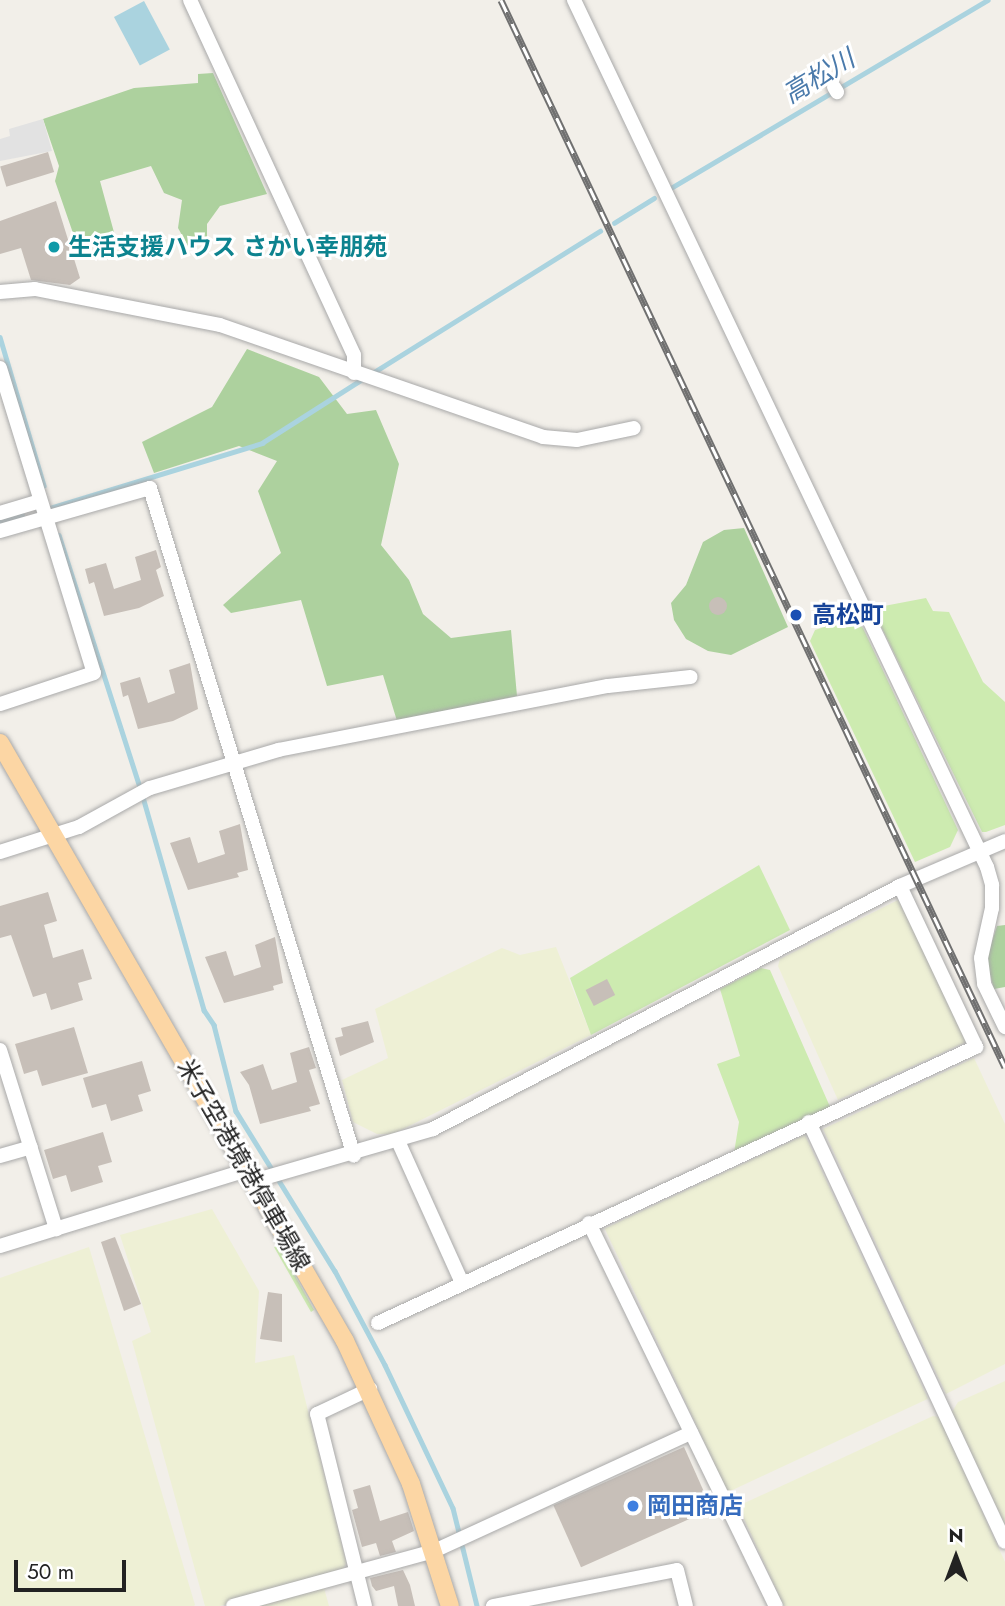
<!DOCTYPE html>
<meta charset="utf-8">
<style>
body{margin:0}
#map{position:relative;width:1005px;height:1606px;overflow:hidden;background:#f2efe9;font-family:Jost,"Noto Sans JP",sans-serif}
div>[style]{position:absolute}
.farmland>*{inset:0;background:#eef0d5;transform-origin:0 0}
.grass>*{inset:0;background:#cdebb0}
.forest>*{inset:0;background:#add19e}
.parking>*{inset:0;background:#e2e2e2}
.water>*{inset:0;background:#aad3df;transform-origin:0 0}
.stream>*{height:4.5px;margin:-2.25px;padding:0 2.25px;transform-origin:2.25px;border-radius:2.25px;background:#aad3df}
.building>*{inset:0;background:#c7bfb8;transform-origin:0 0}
.round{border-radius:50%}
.roads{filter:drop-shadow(0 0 2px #a9a9a9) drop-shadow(0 0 2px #a9a9a9)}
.minor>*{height:14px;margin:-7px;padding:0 7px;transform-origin:7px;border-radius:7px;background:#fff}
.major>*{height:18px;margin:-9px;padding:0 9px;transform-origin:9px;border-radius:9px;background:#fcd6a4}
.rail>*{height:7px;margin-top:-3.5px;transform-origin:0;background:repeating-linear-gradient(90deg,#fff 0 13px,#707070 0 26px);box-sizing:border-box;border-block:2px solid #707070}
.dots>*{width:19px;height:19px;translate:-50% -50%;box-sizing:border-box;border:4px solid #fff;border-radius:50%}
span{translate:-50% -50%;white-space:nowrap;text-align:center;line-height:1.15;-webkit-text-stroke:6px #fff;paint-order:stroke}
.culture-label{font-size:24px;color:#0d838f;font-weight:700}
.left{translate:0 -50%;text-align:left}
.transit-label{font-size:24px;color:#164399;font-weight:700}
.street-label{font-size:24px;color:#222}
.shop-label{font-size:24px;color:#366cbe;font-weight:700}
.water-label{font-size:26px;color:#4a7aab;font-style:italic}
.north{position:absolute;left:921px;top:1522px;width:70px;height:70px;-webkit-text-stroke:5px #fff;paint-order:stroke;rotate:0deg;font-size:19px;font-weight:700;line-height:28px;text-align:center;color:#222}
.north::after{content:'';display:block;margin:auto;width:24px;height:32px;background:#222;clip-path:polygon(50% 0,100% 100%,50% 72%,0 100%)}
.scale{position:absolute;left:14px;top:1560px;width:112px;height:32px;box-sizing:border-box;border:4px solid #222;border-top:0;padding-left:9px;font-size:21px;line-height:24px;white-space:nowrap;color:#222;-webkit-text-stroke:5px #fff;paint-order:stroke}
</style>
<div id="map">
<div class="farmland">
<div style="clip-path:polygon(898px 900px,966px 1034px,966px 1042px,838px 1100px,778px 966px,780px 959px)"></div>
<div style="clip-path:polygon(556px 947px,591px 1035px,393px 1134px,377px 1134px,353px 1122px,342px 1080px,388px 1058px,375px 1009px,502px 948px,520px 955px)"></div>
<div style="clip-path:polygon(974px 1058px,1005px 1124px,1005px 1364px,946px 1394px,823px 1129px)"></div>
<div style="left:805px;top:1135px;width:291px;height:221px;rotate:65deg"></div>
<div style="clip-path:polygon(212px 1209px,259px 1291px,255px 1363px,294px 1355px,346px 1562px,343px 1571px,220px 1606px,205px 1606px,132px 1341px,151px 1332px,120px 1235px)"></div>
<div style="clip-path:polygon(89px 1247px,195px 1605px,194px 1606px,0 1606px,0 1278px)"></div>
<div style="clip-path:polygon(1005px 1381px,1005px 1525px,952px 1412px,958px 1402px)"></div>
<div style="clip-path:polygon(933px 1416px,939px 1417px,1005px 1562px,1005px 1606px,784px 1606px,738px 1506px)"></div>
<div style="clip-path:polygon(324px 1588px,329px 1606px,254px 1606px)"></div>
</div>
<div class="grass">
<div style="clip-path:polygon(926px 598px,933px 611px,949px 612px,983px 682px,1005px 702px,1005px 825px,986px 832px,982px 832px,877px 618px,884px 606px)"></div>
<div style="clip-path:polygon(852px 618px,863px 628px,958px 830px,950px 847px,915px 862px,810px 641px,815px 630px)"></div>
<div style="clip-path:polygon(759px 865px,790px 930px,591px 1035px,570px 978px)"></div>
<div style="clip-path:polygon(761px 968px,770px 970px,831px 1109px,734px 1153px,739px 1122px,717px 1064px,740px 1056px,720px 989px)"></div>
<div style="clip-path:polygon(278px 1245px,314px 1310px,311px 1312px,274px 1247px)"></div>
</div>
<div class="forest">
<div style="clip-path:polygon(213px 73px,267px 194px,220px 206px,207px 224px,207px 241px,188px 246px,178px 228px,182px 200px,164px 193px,151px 166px,100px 181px,115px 236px,110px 251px,74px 236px,55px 181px,59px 166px,43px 119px,134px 88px,198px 83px,198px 74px)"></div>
<div style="clip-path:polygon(247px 349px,319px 377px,347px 414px,376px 410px,399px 464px,381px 545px,409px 580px,423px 614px,451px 638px,511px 630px,517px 696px,397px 721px,383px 675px,327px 686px,301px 600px,231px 613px,223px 605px,281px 553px,258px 491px,277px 461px,239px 446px,154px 473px,142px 442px,212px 407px)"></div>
<div style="clip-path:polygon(744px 528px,788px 627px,731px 655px,708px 651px,686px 639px,674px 620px,671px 603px,686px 585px,703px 542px,724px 530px)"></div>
<div style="clip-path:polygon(1005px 925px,1005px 987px,994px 989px,986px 960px,997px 926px)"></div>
</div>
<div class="parking">
<div style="clip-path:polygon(43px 119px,52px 151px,0 161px,0 139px,10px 136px,9px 129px)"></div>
</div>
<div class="water">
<div style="left:144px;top:1px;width:55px;height:34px;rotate:62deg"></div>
</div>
<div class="stream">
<div style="left:671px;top:188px;width:368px;rotate:-30.7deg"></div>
<div style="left:614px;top:223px;width:47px;rotate:-32deg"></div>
<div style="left:0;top:337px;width:155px;rotate:73.5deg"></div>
<div style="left:371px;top:374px;width:270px;rotate:-32deg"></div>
<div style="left:50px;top:508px;width:222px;rotate:-17deg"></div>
<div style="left:262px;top:443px;width:121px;rotate:-32.5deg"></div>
<div style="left:0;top:522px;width:23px;rotate:-18deg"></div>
<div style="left:59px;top:535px;width:275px;rotate:72.2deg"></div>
<div style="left:143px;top:797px;width:222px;rotate:74deg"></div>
<div style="left:204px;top:1010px;width:18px;rotate:56deg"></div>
<div style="left:214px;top:1025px;width:89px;rotate:75.7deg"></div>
<div style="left:236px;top:1111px;width:188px;rotate:58.3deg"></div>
<div style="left:335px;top:1271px;width:106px;rotate:62deg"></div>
<div style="left:385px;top:1365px;width:158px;rotate:64.6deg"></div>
<div style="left:453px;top:1508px;width:101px;rotate:76.2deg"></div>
</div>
<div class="building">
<div style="left:48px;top:152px;width:21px;height:50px;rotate:73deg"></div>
<div style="clip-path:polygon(56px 201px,80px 278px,70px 285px,31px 280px,21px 248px,0 254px,0 221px)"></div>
<div style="clip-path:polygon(156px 550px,161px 567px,156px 570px,164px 596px,139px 608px,104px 616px,94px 582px,89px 584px,85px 569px,106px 563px,114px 589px,141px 580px,135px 557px)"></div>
<div class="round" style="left:709px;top:597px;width:18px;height:18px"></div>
<div style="clip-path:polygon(190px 663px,198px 709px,173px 721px,138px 729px,128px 695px,123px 697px,120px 683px,140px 677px,148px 703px,175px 693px,169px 670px)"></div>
<div style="clip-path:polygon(240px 824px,248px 870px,237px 873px,239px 877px,188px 890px,170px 843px,190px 837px,198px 863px,225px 854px,219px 831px)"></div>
<div style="clip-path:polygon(48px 892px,57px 921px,44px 925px,53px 958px,83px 949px,92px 979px,78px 983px,83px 1000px,51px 1010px,46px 993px,33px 997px,11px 935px,0 938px,0 906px)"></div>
<div style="clip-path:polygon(275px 937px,283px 983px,273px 986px,274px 990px,224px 1003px,205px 957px,226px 951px,234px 976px,261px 967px,255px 945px)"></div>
<div style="left:607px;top:979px;width:18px;height:24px;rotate:63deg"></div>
<div style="clip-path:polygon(368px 1021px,374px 1042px,340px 1056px,335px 1038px,343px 1036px,341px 1028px)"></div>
<div style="clip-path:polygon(74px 1027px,88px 1073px,42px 1086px,37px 1070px,24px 1074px,15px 1044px)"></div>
<div style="clip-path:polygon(309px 1047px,316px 1068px,309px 1070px,320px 1104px,309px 1107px,311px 1111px,260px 1124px,249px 1085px,240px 1072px,263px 1064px,272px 1090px,297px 1082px,290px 1053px)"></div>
<div style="clip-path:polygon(142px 1061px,151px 1091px,138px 1095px,143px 1111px,111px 1121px,106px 1104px,92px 1108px,83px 1078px)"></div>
<div style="clip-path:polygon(103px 1132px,112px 1162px,98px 1166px,103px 1182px,71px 1192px,66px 1175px,53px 1179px,44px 1150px)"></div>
<div style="clip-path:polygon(115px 1237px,141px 1304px,124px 1311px,101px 1242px)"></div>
<div style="clip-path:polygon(268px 1292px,282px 1294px,282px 1342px,260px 1339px)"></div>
<div style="left:684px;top:1447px;width:68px;height:143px;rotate:66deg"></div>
<div style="clip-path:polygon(370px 1485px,380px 1521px,408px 1512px,414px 1531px,392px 1541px,396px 1552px,380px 1556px,376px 1543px,362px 1547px,352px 1510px,358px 1508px,353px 1490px)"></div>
<div style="clip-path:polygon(403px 1570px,410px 1585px,415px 1606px,398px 1606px,394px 1586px,376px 1591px,372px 1586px,370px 1578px)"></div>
</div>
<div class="roads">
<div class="minor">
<div style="left:190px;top:0;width:391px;rotate:65.2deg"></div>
<div style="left:354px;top:355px;width:18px;rotate:90deg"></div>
<div style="left:574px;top:0;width:960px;rotate:64.53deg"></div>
<div style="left:987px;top:867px;width:19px;rotate:74deg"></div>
<div style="left:992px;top:885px;width:23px;rotate:90deg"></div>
<div style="left:992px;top:908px;width:51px;rotate:102.4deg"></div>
<div style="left:981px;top:958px;width:26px;rotate:83deg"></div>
<div style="left:984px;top:984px;width:48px;rotate:64deg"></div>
<div style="left:834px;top:87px;width:6px;rotate:59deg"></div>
<div style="left:0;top:292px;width:35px;rotate:-5deg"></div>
<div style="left:35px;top:289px;width:188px;rotate:11deg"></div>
<div style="left:220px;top:325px;width:342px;rotate:19.1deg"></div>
<div style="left:543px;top:437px;width:34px;rotate:5deg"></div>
<div style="left:577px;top:440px;width:58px;rotate:-11.9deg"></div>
<div style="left:0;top:368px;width:319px;rotate:72.9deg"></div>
<div style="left:94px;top:673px;width:99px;rotate:161.7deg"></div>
<div style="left:0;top:513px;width:42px;rotate:-16.7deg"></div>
<div style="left:0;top:531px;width:156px;rotate:-16deg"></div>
<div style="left:150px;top:488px;width:698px;rotate:73.02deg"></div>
<div style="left:0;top:852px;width:83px;rotate:-17.6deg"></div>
<div style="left:79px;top:827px;width:81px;rotate:-28.8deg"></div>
<div style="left:150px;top:788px;width:134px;rotate:-16.5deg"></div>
<div style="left:278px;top:750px;width:336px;rotate:-11deg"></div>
<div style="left:608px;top:686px;width:83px;rotate:-6.2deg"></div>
<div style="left:0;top:1050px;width:188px;rotate:72.6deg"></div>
<div style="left:809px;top:1122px;width:463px;rotate:65deg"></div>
<div style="left:398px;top:1141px;width:156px;rotate:65.7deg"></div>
<div style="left:0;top:1156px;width:32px;rotate:-16deg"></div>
<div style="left:253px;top:1181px;width:187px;rotate:-16.1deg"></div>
<div style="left:433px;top:1129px;width:526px;rotate:-27.49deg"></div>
<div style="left:900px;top:886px;width:114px;rotate:-23.2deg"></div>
<div style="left:589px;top:1223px;width:426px;rotate:64deg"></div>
<div style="left:0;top:1246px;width:258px;rotate:-17.1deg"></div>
<div style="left:378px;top:1323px;width:659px;rotate:-24.78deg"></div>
<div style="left:976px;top:1047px;width:178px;rotate:-115.3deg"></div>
<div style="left:233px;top:1606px;width:208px;rotate:-15.3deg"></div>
<div style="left:434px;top:1551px;width:283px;rotate:-24.7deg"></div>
<div style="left:365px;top:1606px;width:198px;rotate:-104deg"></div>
<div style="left:317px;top:1414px;width:59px;rotate:-25.3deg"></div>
<div style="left:493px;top:1606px;width:187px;rotate:-11.1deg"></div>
<div style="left:677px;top:1570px;width:37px;rotate:76deg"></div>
</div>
<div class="major">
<div style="left:0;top:743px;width:690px;rotate:60.02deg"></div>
<div style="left:345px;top:1341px;width:157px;rotate:65.2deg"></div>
<div style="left:411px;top:1484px;width:128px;rotate:72.3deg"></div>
</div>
</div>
<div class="rail">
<div style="left:501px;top:0;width:1180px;rotate:64.72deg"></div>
</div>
<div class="dots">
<div style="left:54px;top:247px;background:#0f9aa8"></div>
<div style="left:796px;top:615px;background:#1a4fb4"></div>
<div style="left:633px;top:1506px;background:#3f7fe0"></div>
</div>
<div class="culture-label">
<span class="left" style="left:68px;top:247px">生活支援ハウス さかい幸朋苑</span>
</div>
<div class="transit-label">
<span class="left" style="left:812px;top:615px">高松町</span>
</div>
<div class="street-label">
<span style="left:244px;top:1165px;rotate:60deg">米子空港境港停車場線</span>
</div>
<div class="shop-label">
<span class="left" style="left:647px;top:1506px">岡田商店</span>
</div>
<div class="water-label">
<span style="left:819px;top:77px;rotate:-31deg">高松川</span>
</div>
<div class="north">N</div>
<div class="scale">50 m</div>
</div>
